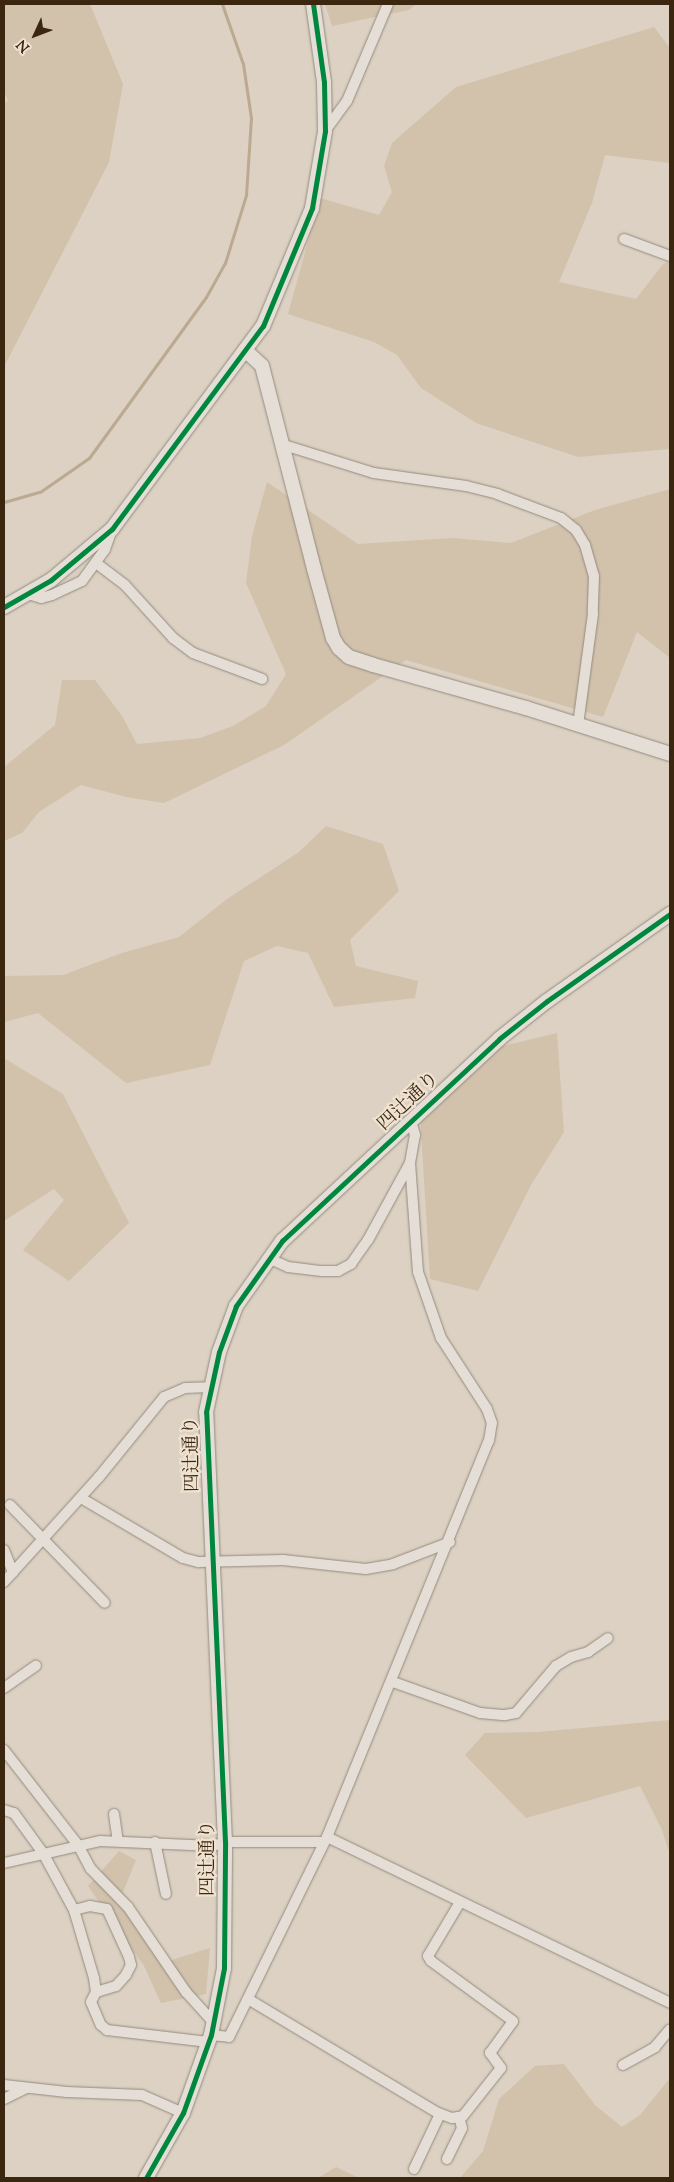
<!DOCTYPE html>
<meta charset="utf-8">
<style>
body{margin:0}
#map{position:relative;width:674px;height:2182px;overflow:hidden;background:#dcd1c2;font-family:"Sorts Mill Goudy","Noto Serif JP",serif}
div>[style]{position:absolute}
.green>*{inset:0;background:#d2c2ac}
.stream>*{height:3px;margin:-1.5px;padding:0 1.5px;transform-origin:1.5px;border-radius:1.5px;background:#bba992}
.roads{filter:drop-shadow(0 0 1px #938a7f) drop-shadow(0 0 1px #938a7f)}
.street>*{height:10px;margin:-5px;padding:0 5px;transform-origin:5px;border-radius:5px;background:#e4ded6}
.secondary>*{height:14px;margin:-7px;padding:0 7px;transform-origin:7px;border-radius:7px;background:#e4ded6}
.cycleway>*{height:5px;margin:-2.5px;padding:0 2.5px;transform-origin:2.5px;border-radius:2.5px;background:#00873e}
span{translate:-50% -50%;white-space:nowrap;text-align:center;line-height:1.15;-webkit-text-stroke:4.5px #efe2d0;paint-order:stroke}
.street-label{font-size:19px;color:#3b260f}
.frame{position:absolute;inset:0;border:5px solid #3b260f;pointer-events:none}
.north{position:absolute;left:10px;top:10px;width:50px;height:50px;-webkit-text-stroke:4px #efe2d0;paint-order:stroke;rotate:227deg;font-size:14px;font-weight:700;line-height:20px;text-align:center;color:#3b260f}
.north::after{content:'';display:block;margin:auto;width:18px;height:22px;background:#3b260f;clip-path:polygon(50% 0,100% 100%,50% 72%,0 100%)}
</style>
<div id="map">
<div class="green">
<div style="clip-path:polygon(4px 4px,90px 4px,123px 84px,109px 162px,4px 367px,4px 104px,8px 100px,4px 92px)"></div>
<div style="clip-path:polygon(325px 4px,416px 4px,409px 10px,332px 26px)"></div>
<div style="clip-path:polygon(654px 27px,670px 48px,670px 163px,605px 155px,592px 203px,559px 282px,636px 299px,663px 264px,670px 262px,670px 449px,578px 457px,476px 423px,421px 388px,397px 355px,374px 342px,288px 314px,320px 198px,379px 215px,392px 192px,384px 166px,392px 143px,456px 87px)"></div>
<div style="clip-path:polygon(267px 482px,358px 544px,453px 538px,511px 543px,595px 510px,670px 489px,670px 658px,637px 632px,603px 717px,406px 660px,284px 745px,164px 803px,126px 797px,81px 785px,39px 812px,22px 833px,4px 841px,4px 767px,55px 725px,62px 680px,95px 680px,122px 716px,137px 744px,200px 738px,233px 726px,266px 706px,286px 674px,246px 583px,252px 536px)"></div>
<div style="clip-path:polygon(326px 826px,383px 844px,399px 891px,350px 940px,356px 966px,418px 981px,415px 998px,334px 1007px,308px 953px,277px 946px,244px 961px,210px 1065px,126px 1083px,38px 1013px,4px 1022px,4px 976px,63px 975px,122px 953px,179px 937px,227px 899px,299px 852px)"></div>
<div style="clip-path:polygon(557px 1033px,564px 1132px,531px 1185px,478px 1291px,430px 1279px,420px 1115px,490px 1049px)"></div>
<div style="clip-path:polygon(4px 1058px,63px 1094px,129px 1223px,69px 1281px,23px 1250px,64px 1200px,54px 1189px,4px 1221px)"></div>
<div style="clip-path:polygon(670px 1720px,670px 1855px,662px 1830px,640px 1786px,526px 1818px,465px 1755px,485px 1733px,538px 1732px)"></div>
<div style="clip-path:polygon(119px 1851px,136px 1860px,123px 1892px,132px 1921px,162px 1963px,210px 1948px,206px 1994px,161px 2003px,144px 1966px,88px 1886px)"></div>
<div style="clip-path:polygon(564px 2064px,595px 2105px,622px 2127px,640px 2115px,670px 2078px,670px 2178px,460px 2178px,483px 2151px,499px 2099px,535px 2066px)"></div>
<div style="clip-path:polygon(336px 2167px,359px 2178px,318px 2178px)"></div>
</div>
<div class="stream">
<div style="left:4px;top:502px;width:37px;rotate:-16deg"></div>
<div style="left:40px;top:492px;width:60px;rotate:-34.8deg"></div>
<div style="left:89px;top:458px;width:199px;rotate:-54deg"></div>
<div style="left:206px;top:297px;width:39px;rotate:-61deg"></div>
<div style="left:225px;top:263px;width:71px;rotate:-72.8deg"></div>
<div style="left:246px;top:195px;width:77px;rotate:-86.3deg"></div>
<div style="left:251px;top:118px;width:55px;rotate:-98.4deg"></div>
<div style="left:243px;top:64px;width:64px;rotate:-109.3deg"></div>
</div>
<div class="roads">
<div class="street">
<div style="left:325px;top:131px;width:37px;rotate:-54deg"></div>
<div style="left:347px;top:101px;width:105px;rotate:-67.1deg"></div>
<div style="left:624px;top:239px;width:49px;rotate:20.3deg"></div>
<div style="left:284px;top:445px;width:94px;rotate:17.3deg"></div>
<div style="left:374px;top:473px;width:93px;rotate:8deg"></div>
<div style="left:466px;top:486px;width:32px;rotate:14deg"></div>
<div style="left:497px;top:494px;width:68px;rotate:20.6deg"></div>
<div style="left:561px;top:518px;width:19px;rotate:39deg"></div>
<div style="left:576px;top:530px;width:17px;rotate:59deg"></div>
<div style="left:585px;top:545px;width:32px;rotate:74deg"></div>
<div style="left:594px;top:576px;width:38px;rotate:92deg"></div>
<div style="left:593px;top:614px;width:112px;rotate:97.7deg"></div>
<div style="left:96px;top:563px;width:36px;rotate:37deg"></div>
<div style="left:125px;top:585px;width:72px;rotate:47.8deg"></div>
<div style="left:173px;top:638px;width:25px;rotate:37deg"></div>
<div style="left:193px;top:653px;width:74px;rotate:20.6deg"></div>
<div style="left:28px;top:594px;width:14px;rotate:17deg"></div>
<div style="left:41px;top:598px;width:11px;rotate:-15deg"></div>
<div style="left:52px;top:595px;width:33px;rotate:-25deg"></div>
<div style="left:82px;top:581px;width:39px;rotate:-54deg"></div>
<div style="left:105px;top:549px;width:20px;rotate:-70deg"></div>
<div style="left:268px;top:1258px;width:22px;rotate:24deg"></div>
<div style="left:288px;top:1267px;width:34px;rotate:7deg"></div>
<div style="left:322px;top:1271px;width:16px"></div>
<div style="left:338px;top:1271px;width:15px;rotate:-28deg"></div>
<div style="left:351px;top:1264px;width:29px;rotate:-55deg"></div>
<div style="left:368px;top:1240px;width:88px;rotate:-61.4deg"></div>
<div style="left:410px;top:1163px;width:28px;rotate:-80deg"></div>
<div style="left:415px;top:1135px;width:15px;rotate:-106deg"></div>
<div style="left:81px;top:1498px;width:118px;rotate:30.5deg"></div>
<div style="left:183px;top:1558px;width:16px;rotate:15deg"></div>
<div style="left:198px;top:1562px;width:85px;rotate:-1.3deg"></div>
<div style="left:283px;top:1560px;width:83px;rotate:6.2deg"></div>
<div style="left:366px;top:1569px;width:27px;rotate:-10deg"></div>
<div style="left:393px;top:1564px;width:61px;rotate:-21.1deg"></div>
<div style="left:10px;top:1505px;width:136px;rotate:45.9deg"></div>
<div style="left:4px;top:1550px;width:24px;rotate:68deg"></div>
<div style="left:4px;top:1582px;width:142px;rotate:-47.9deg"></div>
<div style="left:99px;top:1477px;width:103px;rotate:-50.9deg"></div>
<div style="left:164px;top:1397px;width:23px;rotate:-23deg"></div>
<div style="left:185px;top:1388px;width:25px;rotate:-2deg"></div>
<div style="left:393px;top:1682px;width:92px;rotate:19.6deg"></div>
<div style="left:480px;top:1713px;width:25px;rotate:5deg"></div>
<div style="left:505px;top:1715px;width:11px;rotate:-10deg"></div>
<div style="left:516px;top:1713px;width:62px;rotate:-49.6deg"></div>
<div style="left:556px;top:1666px;width:17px;rotate:-31deg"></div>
<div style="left:571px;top:1657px;width:18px;rotate:-16deg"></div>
<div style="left:588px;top:1652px;width:24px;rotate:-35deg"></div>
<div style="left:4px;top:1688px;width:39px;rotate:-35deg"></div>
<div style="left:4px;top:1750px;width:120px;rotate:52.1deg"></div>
<div style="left:78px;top:1845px;width:27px;rotate:62deg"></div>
<div style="left:91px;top:1869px;width:53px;rotate:45.8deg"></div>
<div style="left:128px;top:1907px;width:103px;rotate:55.7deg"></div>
<div style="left:186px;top:1992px;width:42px;rotate:47.9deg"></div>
<div style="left:4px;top:1810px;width:10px;rotate:17deg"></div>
<div style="left:14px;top:1813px;width:49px;rotate:54.1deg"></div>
<div style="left:43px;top:1853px;width:65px;rotate:61.5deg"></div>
<div style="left:74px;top:1910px;width:71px;rotate:73.6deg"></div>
<div style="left:94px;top:1978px;width:14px;rotate:82deg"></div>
<div style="left:96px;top:1992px;width:11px;rotate:117deg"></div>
<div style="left:91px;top:2002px;width:25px;rotate:67deg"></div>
<div style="left:101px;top:2025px;width:8px;rotate:40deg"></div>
<div style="left:107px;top:2030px;width:102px;rotate:6.8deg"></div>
<div style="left:114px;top:1814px;width:27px;rotate:82deg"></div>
<div style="left:327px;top:1837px;width:381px;rotate:25.8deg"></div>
<div style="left:155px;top:1842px;width:53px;rotate:78.1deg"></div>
<div style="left:4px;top:1863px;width:98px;rotate:-12.9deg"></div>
<div style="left:100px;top:1841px;width:113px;rotate:2.5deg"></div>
<div style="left:213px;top:1846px;width:13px;rotate:-18deg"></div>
<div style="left:225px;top:1842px;width:99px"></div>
<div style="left:74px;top:1910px;width:16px;rotate:-14deg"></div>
<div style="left:90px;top:1906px;width:17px;rotate:10deg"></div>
<div style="left:107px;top:1909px;width:53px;rotate:65.4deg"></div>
<div style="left:129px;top:1957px;width:8px;rotate:76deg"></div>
<div style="left:131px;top:1965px;width:11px;rotate:117deg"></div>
<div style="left:126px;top:1975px;width:15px;rotate:132deg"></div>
<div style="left:116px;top:1986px;width:21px;rotate:163deg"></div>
<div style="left:248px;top:1999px;width:222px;rotate:31deg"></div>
<div style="left:438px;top:2113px;width:15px;rotate:20deg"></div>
<div style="left:452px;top:2118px;width:11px;rotate:-10deg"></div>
<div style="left:463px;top:2116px;width:61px;rotate:-51.6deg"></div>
<div style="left:501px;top:2068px;width:19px;rotate:-126deg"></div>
<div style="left:490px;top:2053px;width:39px;rotate:-54deg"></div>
<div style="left:513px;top:2021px;width:102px;rotate:-143.8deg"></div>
<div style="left:431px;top:1961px;width:6px;rotate:-121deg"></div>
<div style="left:428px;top:1956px;width:63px;rotate:-59.3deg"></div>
<div style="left:211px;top:2035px;width:18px;rotate:6deg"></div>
<div style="left:229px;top:2037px;width:223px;rotate:-63.9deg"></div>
<div style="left:327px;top:1837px;width:428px;rotate:-67.8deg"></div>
<div style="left:489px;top:1441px;width:18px;rotate:-81deg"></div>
<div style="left:492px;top:1423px;width:15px;rotate:-110deg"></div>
<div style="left:487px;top:1409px;width:85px;rotate:-122.9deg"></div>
<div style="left:441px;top:1338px;width:70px;rotate:-109.2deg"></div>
<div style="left:418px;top:1272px;width:109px;rotate:-94.2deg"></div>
<div style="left:623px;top:2065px;width:37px;rotate:-29deg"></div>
<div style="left:655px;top:2047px;width:23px;rotate:-50deg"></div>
<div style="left:4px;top:2085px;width:63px;rotate:6.3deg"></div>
<div style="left:67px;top:2092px;width:75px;rotate:2.3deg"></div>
<div style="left:142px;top:2095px;width:45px;rotate:23.7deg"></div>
<div style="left:4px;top:2099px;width:25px;rotate:-26deg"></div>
<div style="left:447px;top:2159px;width:34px;rotate:-64deg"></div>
<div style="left:462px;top:2128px;width:11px;rotate:-105deg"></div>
<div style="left:414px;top:2169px;width:61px;rotate:-64.7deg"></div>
</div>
<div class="secondary">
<div style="left:245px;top:350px;width:23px;rotate:43deg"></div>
<div style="left:262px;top:366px;width:210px;rotate:75.6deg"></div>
<div style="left:314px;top:569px;width:72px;rotate:74.6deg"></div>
<div style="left:333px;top:638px;width:12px;rotate:59deg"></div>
<div style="left:339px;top:648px;width:13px;rotate:42deg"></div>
<div style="left:349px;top:657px;width:25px;rotate:18deg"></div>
<div style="left:373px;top:665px;width:159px;rotate:15.7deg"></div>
<div style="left:526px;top:708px;width:151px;rotate:17.7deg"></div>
<div style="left:4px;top:607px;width:54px;rotate:-29.9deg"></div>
<div style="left:51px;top:580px;width:80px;rotate:-39.9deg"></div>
<div style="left:112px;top:529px;width:253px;rotate:-53.4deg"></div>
<div style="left:263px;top:326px;width:128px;rotate:-67.4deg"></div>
<div style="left:312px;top:208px;width:78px;rotate:-80.4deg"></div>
<div style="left:325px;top:131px;width:49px;rotate:-91.2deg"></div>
<div style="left:324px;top:82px;width:79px;rotate:-98deg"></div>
<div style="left:146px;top:2178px;width:75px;rotate:-60.4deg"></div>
<div style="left:183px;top:2113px;width:83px;rotate:-70.3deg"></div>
<div style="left:211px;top:2035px;width:68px;rotate:-79deg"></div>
<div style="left:224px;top:1968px;width:126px;rotate:-89.5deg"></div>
<div style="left:225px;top:1842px;width:430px;rotate:-92.5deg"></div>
<div style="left:206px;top:1412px;width:61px;rotate:-77.8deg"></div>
<div style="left:219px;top:1352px;width:49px;rotate:-69.7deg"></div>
<div style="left:236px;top:1306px;width:80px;rotate:-54.7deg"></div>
<div style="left:282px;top:1241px;width:296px;rotate:-42.9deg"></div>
<div style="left:499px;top:1039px;width:61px;rotate:-38.4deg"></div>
<div style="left:547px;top:1001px;width:151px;rotate:-35.3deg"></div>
</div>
</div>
<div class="cycleway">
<div style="left:4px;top:607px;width:54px;rotate:-29.9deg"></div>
<div style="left:51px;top:580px;width:80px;rotate:-39.9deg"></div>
<div style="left:112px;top:529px;width:253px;rotate:-53.4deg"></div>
<div style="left:263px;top:326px;width:128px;rotate:-67.4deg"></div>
<div style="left:312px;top:208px;width:78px;rotate:-80.4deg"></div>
<div style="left:325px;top:131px;width:49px;rotate:-91.2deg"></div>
<div style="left:324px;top:82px;width:79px;rotate:-98deg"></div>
<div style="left:146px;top:2178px;width:75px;rotate:-60.4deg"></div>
<div style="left:183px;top:2113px;width:83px;rotate:-70.3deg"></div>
<div style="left:211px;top:2035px;width:68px;rotate:-79deg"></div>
<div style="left:224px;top:1968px;width:126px;rotate:-89.5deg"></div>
<div style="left:225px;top:1842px;width:430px;rotate:-92.5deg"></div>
<div style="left:206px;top:1412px;width:61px;rotate:-77.8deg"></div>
<div style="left:219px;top:1352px;width:49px;rotate:-69.7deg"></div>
<div style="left:236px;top:1306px;width:80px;rotate:-54.7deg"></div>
<div style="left:282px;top:1241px;width:296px;rotate:-42.9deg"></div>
<div style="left:499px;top:1039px;width:61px;rotate:-38.4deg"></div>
<div style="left:547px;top:1001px;width:151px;rotate:-35.3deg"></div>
</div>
<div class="street-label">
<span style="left:409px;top:1102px;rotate:-43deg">四辻通り</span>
<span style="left:193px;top:1454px;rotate:-91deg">四辻通り</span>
<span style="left:209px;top:1858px;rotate:-90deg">四辻通り</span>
</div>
<div class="frame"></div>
<div class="north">N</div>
</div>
